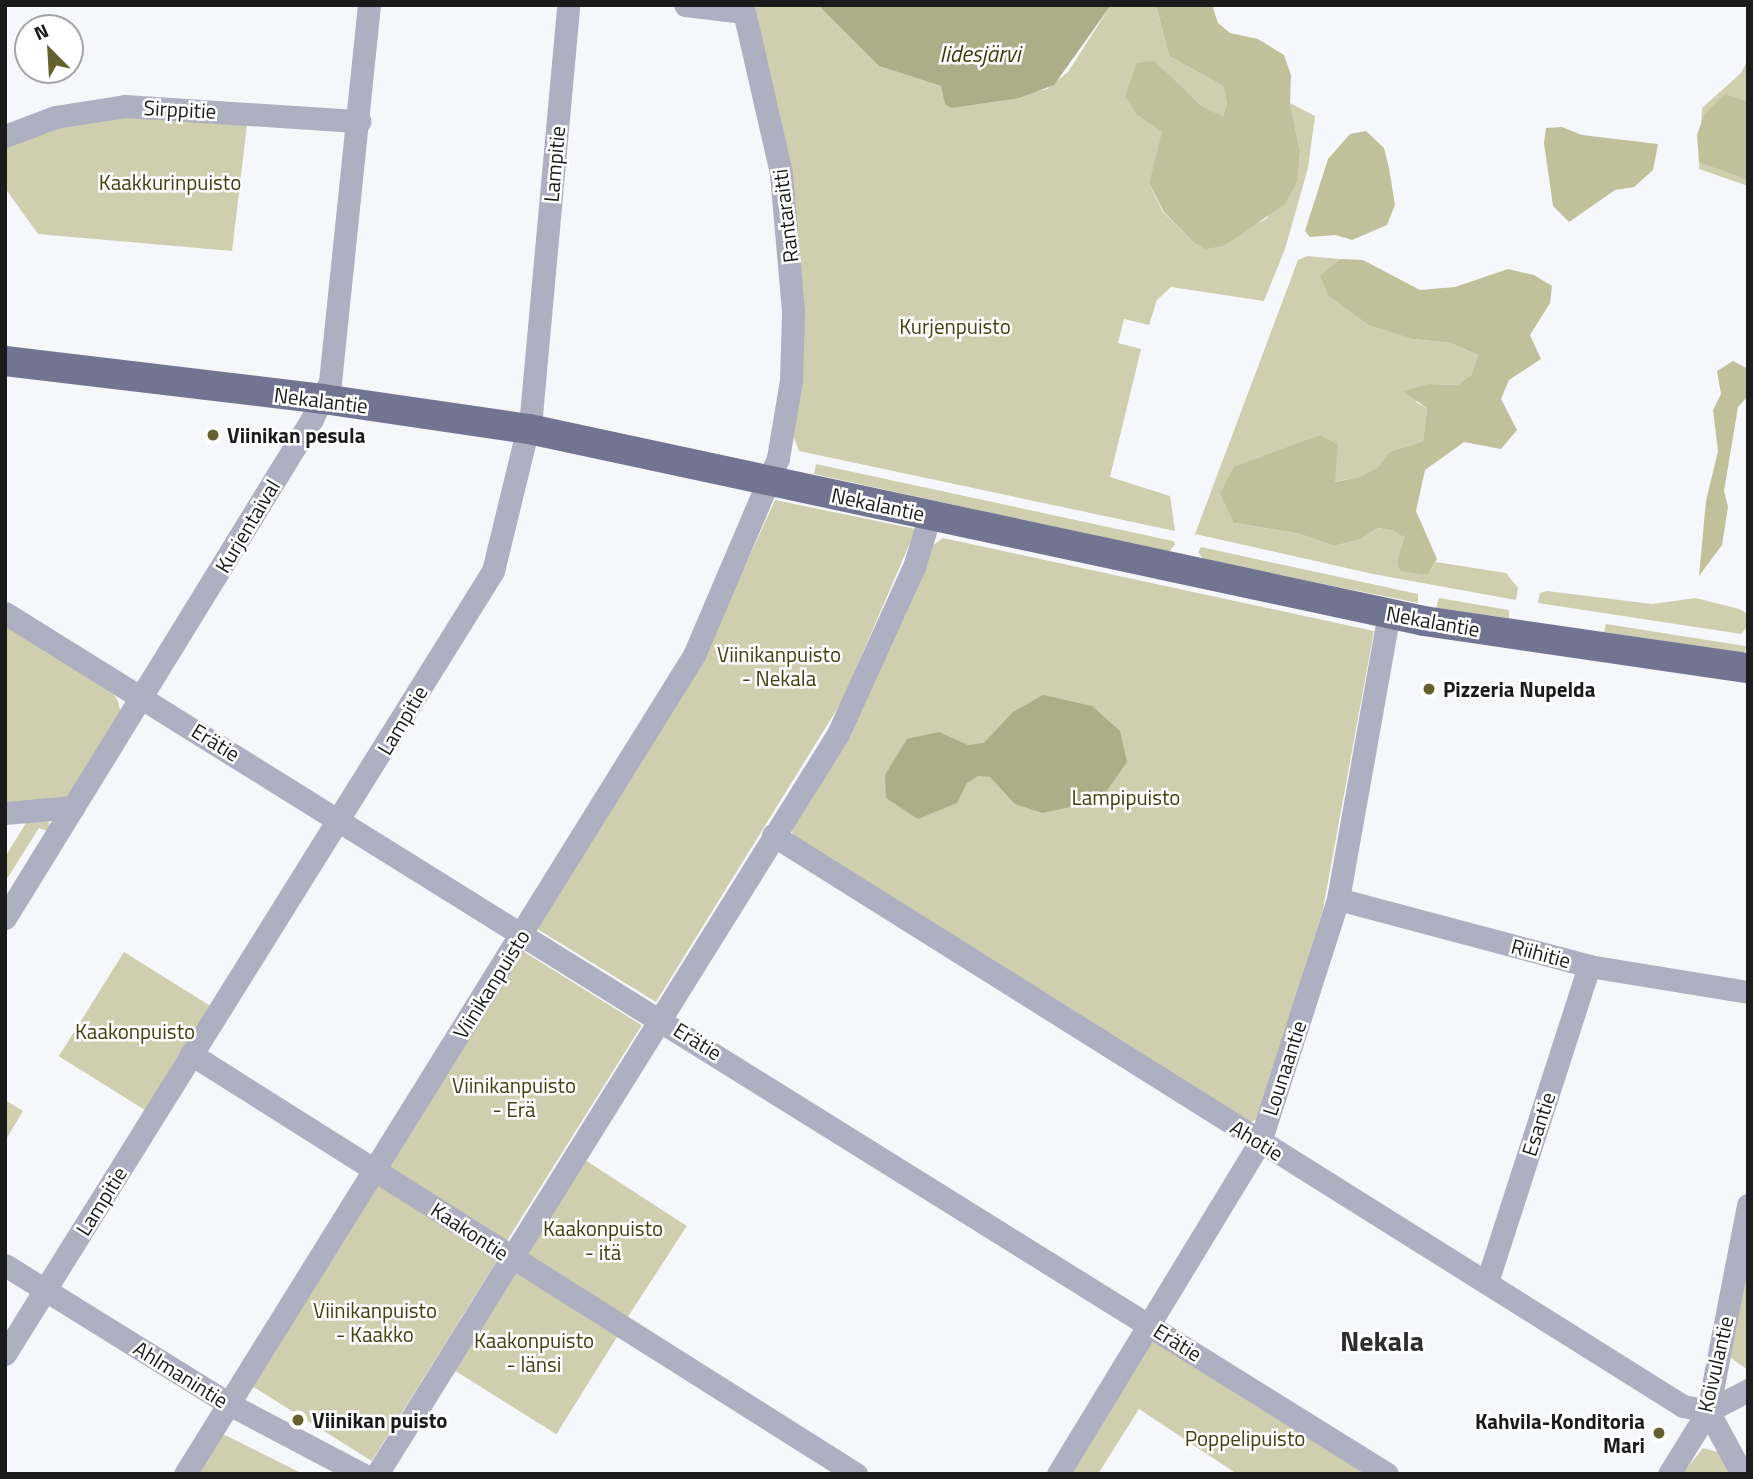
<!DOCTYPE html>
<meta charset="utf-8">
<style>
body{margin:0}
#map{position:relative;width:1753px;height:1479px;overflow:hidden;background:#f6f7fa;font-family:"Titillium Web",sans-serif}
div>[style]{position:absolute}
.green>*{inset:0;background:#cfcfb0;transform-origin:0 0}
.forest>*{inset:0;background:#c0c19a}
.water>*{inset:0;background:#adae88}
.minor>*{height:23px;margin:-11.5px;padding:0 11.5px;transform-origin:11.5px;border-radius:11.5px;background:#aeb0c1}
.major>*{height:30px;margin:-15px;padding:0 15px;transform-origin:15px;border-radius:15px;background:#727592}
.dots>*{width:19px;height:19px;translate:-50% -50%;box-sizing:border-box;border:4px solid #fff;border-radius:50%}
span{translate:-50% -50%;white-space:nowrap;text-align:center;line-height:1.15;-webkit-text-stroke:5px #fff;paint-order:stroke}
.street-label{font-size:21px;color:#1b1b1c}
.park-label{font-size:21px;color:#424112}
.poi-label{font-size:21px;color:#1b1b1c;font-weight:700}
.left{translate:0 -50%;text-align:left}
.right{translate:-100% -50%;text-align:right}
.water-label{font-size:23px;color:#3d3c0c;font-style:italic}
.district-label{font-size:28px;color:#2e2e31;font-weight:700}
.frame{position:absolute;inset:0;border:7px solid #1b1b1c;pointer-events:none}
.north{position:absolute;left:14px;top:14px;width:70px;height:70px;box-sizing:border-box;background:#fff;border:2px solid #a4a4a4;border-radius:50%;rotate:336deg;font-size:19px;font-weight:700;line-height:28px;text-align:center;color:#1b1b1c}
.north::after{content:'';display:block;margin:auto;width:24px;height:32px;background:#63622f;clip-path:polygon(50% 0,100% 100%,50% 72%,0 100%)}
</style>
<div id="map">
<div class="green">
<div style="clip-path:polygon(750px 5px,818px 5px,879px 66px,941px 86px,951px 108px,1047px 89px,1068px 72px,1111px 5px,1156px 5px,1169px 56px,1223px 86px,1227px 103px,1223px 118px,1202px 106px,1186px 91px,1137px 115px,1163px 132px,1149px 183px,1163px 212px,1192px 241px,1224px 246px,1242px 230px,1266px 219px,1298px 180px,1300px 151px,1290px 103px,1315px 116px,1308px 168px,1285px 249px,1264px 301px,1171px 287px,1157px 300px,1149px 325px,1124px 319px,1118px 343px,1141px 349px,1110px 477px,1170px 496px,1175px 531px,799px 451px,792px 432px,798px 383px)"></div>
<div style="clip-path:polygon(1748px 59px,1748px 186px,1699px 169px,1702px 108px,1741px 73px)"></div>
<div style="clip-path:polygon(125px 116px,247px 125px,232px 251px,38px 234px,5px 188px,5px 145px,57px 127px)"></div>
<div style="clip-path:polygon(1307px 256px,1340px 259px,1321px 276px,1413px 339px,1450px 343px,1478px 355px,1471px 375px,1458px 385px,1429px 384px,1416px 402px,1427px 408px,1423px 441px,1389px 452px,1380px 467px,1360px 477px,1334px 482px,1320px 435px,1278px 452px,1234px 523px,1300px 534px,1334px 546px,1361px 539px,1378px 528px,1394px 531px,1404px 536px,1397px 561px,1428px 575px,1436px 562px,1506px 573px,1518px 588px,1516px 600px,1373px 574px,1195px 534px,1298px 260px)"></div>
<div style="clip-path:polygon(816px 464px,1173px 541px,1175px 544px,1169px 552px,814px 474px)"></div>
<div style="clip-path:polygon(775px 500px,916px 529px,842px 701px,656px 1002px,534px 927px,705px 654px)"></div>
<div style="clip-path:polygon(943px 538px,1374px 631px,1323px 909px,1258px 1119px,1246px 1124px,797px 842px,792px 832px,795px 821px,932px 546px)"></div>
<div style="clip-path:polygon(1201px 547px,1418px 594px,1418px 603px,1204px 560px,1198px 552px)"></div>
<div style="clip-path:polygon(1547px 591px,1652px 604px,1696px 598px,1739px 609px,1746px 613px,1747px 627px,1741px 634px,1538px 603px,1540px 593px)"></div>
<div style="clip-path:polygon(1439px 598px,1509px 610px,1509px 618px,1436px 608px)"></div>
<div style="clip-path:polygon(5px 623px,111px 690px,118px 701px,121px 715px,74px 794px,62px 801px,5px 802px)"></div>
<div style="clip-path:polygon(1606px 624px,1745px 646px,1747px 647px,1744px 653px,1604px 632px)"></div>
<div style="clip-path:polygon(31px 815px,49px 819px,49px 832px,39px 828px,5px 882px,5px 857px)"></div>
<div style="left:523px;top:951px;width:140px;height:257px;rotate:32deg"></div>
<div style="left:124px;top:952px;width:102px;height:123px;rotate:32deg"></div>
<div style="clip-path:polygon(5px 1100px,23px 1111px,5px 1141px)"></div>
<div style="left:582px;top:1158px;width:125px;height:116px;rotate:33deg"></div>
<div style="left:378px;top:1183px;width:142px;height:239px;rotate:32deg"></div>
<div style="clip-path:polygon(1748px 1248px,1748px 1370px,1731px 1358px,1729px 1347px)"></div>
<div style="left:511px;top:1269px;width:126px;height:116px;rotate:32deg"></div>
<div style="clip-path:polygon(1151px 1340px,1371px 1474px,1237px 1474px,1139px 1409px,1098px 1474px,1067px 1474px)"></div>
<div style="clip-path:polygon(221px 1433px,303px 1474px,194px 1474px)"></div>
<div style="clip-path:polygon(1703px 1448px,1722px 1453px,1733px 1474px,1682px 1474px)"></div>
</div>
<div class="forest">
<div style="clip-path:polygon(1156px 5px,1212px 5px,1218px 23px,1230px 33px,1258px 39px,1284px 55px,1291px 75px,1290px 103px,1300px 151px,1298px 180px,1285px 204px,1224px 246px,1205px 249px,1192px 241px,1164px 212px,1149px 183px,1162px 132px,1137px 115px,1125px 96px,1137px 63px,1154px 61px,1202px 106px,1223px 117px,1227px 103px,1223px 86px,1169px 56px)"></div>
<div style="clip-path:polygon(1725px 94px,1748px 102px,1748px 180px,1699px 162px,1697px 135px,1704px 115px)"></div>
<div style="clip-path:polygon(1562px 127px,1582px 135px,1658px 144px,1653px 170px,1634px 187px,1615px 190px,1569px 222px,1553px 206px,1544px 143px,1546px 128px)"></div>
<div style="clip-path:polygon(1366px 131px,1384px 148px,1389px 168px,1395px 205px,1387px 225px,1352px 240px,1336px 235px,1310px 237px,1305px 231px,1328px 159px,1350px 134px)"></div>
<div style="clip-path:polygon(1340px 259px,1363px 260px,1420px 290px,1455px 287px,1508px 269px,1534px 275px,1552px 286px,1550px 303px,1530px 335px,1541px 359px,1509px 380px,1501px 399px,1517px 430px,1501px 449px,1464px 442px,1425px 470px,1416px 511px,1437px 559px,1428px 575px,1400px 571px,1397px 561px,1404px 537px,1394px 531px,1378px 528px,1361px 539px,1334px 546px,1300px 534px,1234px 523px,1220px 493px,1234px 467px,1320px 435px,1338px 445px,1335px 482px,1360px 477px,1379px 467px,1389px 452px,1423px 441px,1427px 408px,1403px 391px,1429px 384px,1458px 385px,1471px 375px,1478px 355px,1450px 343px,1413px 339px,1369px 325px,1329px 296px,1320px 276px)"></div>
<div style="clip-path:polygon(1733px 361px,1748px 369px,1748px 396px,1738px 407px,1724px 491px,1728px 507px,1722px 545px,1699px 576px,1706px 501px,1718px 451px,1713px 410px,1721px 394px,1717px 371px)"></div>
</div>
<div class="water">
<div style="clip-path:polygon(818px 5px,1111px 5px,1054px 85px,1019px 98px,951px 108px,945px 104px,941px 86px,879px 66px)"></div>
<div style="clip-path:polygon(1043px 695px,1092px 706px,1120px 731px,1127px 762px,1106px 792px,1071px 807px,1042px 813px,1015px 804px,990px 777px,978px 776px,967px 783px,957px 803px,918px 819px,886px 798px,885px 775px,907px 739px,939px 732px,968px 745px,984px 743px,1013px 712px)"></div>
</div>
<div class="minor">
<div style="left:5px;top:136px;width:53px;rotate:-20.8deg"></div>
<div style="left:55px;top:117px;width:71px;rotate:-8.9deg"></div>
<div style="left:125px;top:106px;width:235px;rotate:3.7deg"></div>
<div style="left:5px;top:613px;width:1628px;rotate:31.92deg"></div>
<div style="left:5px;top:813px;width:69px;rotate:-5deg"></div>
<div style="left:773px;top:835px;width:1074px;rotate:32.11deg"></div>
<div style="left:1683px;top:1406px;width:25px;rotate:11deg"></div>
<div style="left:1708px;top:1411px;width:45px;rotate:-27.7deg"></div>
<div style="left:1338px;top:899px;width:260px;rotate:14.9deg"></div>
<div style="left:1589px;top:966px;width:161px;rotate:9.3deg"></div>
<div style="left:5px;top:918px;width:586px;rotate:-58.4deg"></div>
<div style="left:312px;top:419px;width:41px;rotate:-64.1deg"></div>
<div style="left:330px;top:382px;width:379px;rotate:-84.1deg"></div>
<div style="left:191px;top:1054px;width:787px;rotate:32.28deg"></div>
<div style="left:5px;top:1265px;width:264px;rotate:31.8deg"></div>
<div style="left:229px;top:1404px;width:150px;rotate:27.8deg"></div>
<div style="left:1487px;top:1282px;width:332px;rotate:-72.1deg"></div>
<div style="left:5px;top:1354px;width:923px;rotate:-58.07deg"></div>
<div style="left:493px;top:571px;width:161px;rotate:-76.3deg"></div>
<div style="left:531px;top:415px;width:412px;rotate:-84.8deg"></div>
<div style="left:1708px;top:1411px;width:72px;rotate:61.6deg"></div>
<div style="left:185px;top:1474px;width:964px;rotate:-58.14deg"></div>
<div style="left:694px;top:655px;width:214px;rotate:-66.9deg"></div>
<div style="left:778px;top:458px;width:79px;rotate:-80.5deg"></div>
<div style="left:791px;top:380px;width:69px;rotate:-88.3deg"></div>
<div style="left:793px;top:311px;width:139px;rotate:-95deg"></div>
<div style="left:781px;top:173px;width:165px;rotate:-102.9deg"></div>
<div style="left:744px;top:12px;width:59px;rotate:-173.2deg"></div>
<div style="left:377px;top:1474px;width:872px;rotate:-58.08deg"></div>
<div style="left:838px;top:734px;width:187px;rotate:-65.6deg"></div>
<div style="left:915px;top:564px;width:51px;rotate:-73deg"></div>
<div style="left:1058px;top:1474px;width:389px;rotate:-58.7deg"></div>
<div style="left:1260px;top:1142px;width:255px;rotate:-72.2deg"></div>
<div style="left:1338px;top:899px;width:290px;rotate:-79.9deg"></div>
<div style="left:1669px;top:1474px;width:74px;rotate:-58.2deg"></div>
<div style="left:1708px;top:1411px;width:210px;rotate:-79deg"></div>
</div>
<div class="major">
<div style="left:5px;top:361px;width:320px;rotate:6.8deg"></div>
<div style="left:323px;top:399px;width:208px;rotate:8.3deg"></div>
<div style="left:529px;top:429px;width:915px;rotate:12.11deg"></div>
<div style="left:1424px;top:621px;width:327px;rotate:8.3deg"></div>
</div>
<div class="dots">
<div style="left:213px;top:435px;background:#63622f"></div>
<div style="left:1429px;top:689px;background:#63622f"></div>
<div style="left:298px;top:1420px;background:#63622f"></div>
<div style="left:1659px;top:1433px;background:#63622f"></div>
</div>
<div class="street-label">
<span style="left:180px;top:109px;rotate:3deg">Sirppitie</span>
<span style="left:554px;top:164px;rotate:-85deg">Lampitie</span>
<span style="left:785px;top:216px;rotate:-97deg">Rantaraitti</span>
<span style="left:321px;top:400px;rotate:7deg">Nekalantie</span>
<span style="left:878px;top:504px;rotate:12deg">Nekalantie</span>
<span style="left:247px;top:526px;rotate:-59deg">Kurjentaival</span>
<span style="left:1433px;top:621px;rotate:10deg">Nekalantie</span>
<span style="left:402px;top:720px;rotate:-59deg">Lampitie</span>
<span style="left:216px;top:742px;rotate:32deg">Erätie</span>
<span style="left:1541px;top:953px;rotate:15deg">Riihitie</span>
<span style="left:491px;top:984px;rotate:-58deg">Viinikanpuisto</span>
<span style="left:698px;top:1041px;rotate:32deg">Erätie</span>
<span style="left:1284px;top:1068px;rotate:-72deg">Lounaantie</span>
<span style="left:1538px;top:1124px;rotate:-72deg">Esantie</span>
<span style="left:1257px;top:1140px;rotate:32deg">Ahotie</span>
<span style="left:101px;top:1201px;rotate:-58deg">Lampitie</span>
<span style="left:470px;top:1231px;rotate:33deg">Kaakontie</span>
<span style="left:1178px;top:1342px;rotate:32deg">Erätie</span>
<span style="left:1715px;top:1364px;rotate:-77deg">Koivulantie</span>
<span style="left:181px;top:1374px;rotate:32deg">Ahlmanintie</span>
</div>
<div class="park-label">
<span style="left:170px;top:182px">Kaakkurinpuisto</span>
<span style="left:955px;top:326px">Kurjenpuisto</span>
<span style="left:779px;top:666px">Viinikanpuisto<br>- Nekala</span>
<span style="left:1126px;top:797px">Lampipuisto</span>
<span style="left:135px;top:1031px">Kaakonpuisto</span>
<span style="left:514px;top:1097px">Viinikanpuisto<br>- Erä</span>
<span style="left:603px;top:1240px">Kaakonpuisto<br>- itä</span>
<span style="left:375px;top:1322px">Viinikanpuisto<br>- Kaakko</span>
<span style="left:534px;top:1352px">Kaakonpuisto<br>- länsi</span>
<span style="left:1245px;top:1438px">Poppelipuisto</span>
</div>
<div class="poi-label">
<span class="left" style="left:227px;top:435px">Viinikan pesula</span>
<span class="left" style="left:1443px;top:689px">Pizzeria Nupelda</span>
<span class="left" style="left:312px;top:1420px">Viinikan puisto</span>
<span class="right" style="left:1645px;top:1433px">Kahvila-Konditoria<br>Mari</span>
</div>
<div class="water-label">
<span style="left:980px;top:54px">Iidesjärvi</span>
</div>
<div class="district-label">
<span style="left:1382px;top:1341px">Nekala</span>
</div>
<div class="frame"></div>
<div class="north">N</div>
</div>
